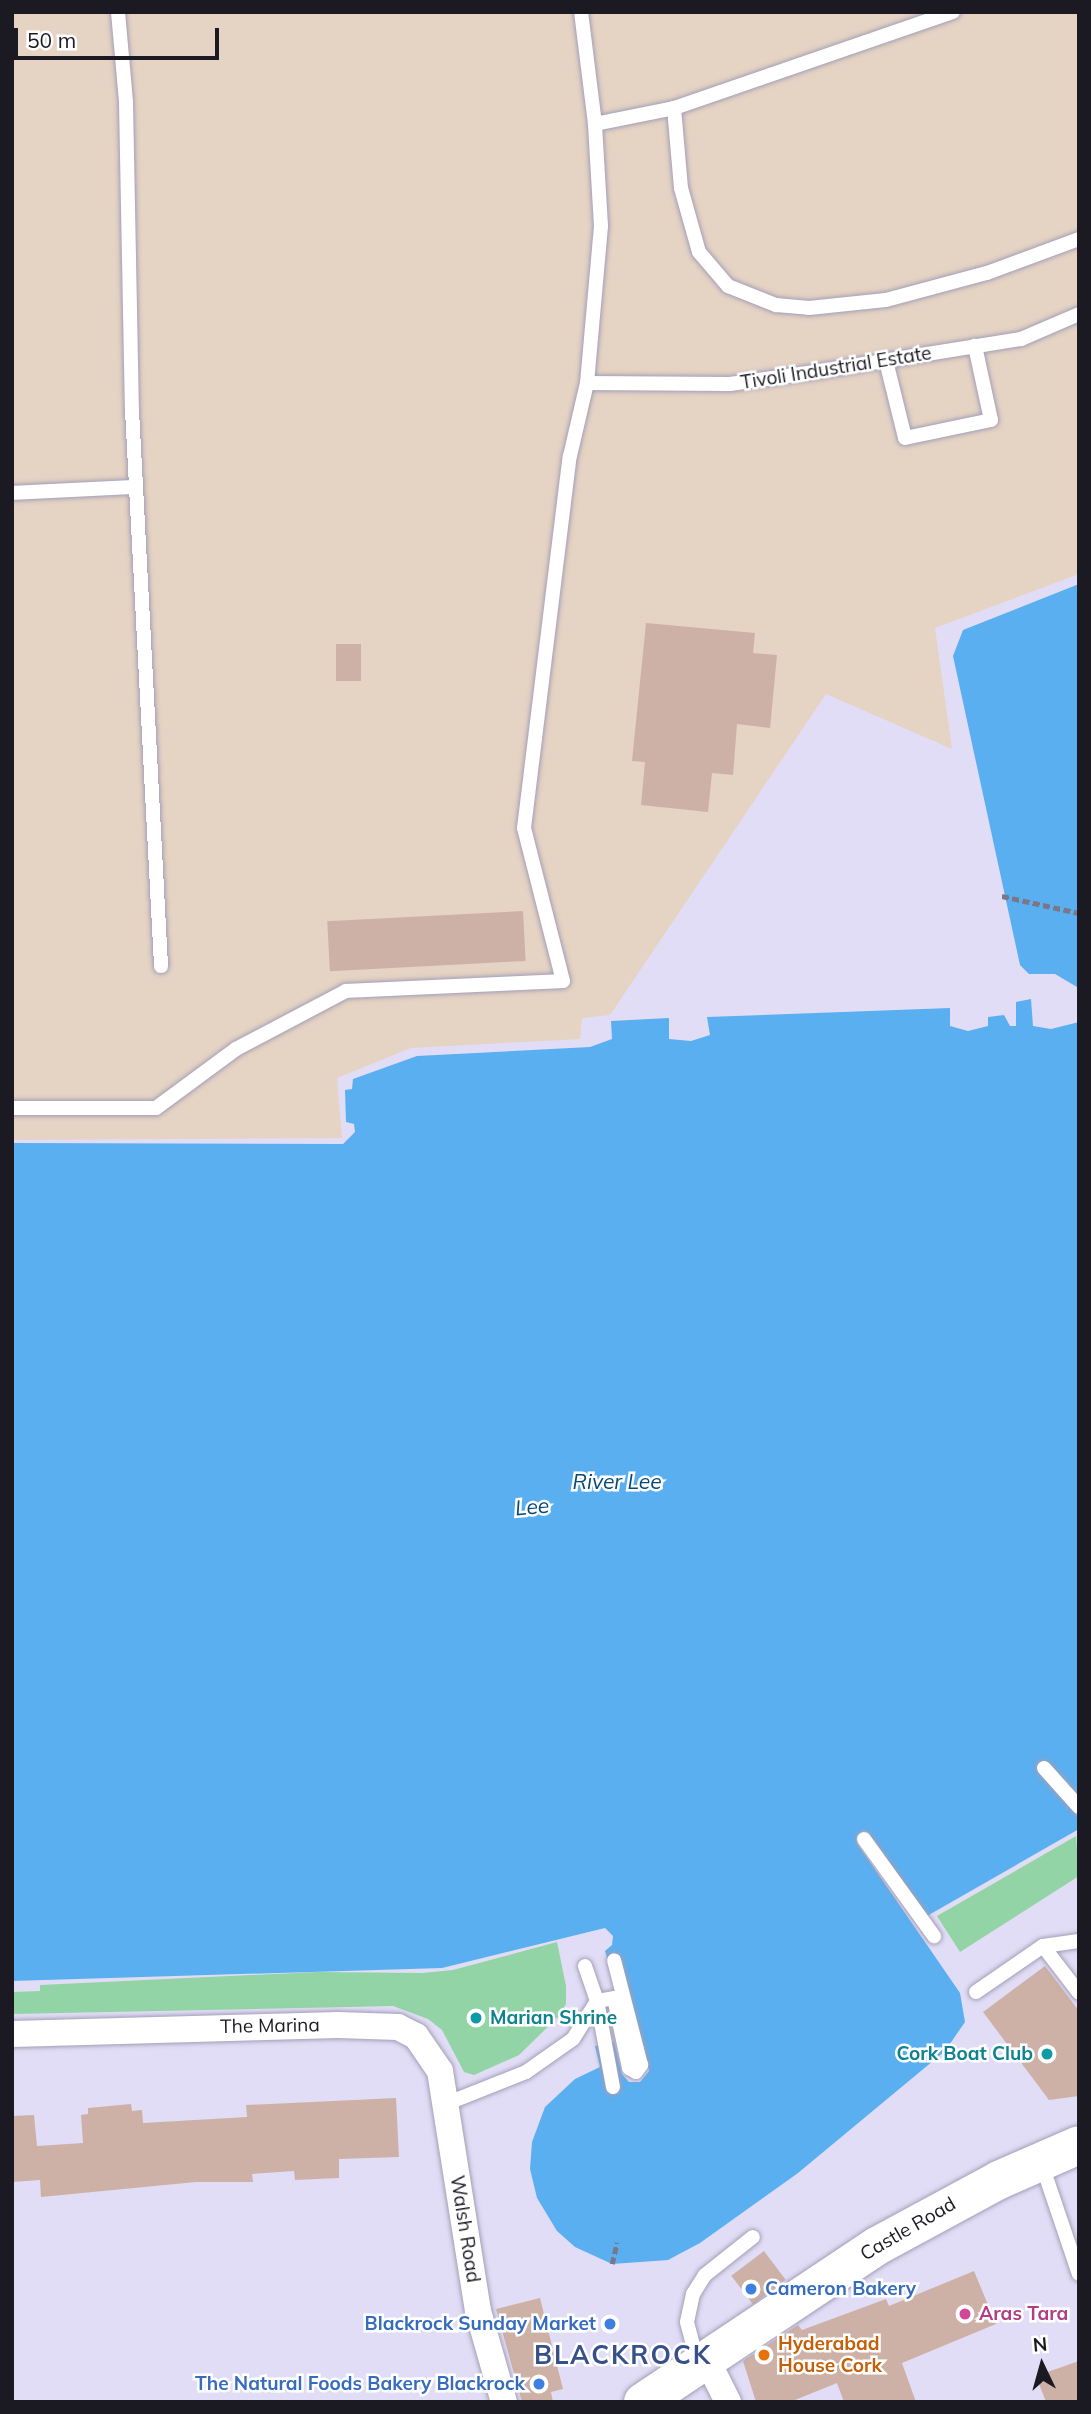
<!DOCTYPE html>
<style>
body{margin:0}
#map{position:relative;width:1091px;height:2414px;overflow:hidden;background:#e1ddf6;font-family:Mulish,sans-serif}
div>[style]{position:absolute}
.industrial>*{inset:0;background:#e5d3c3}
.green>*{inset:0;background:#92d4a5}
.water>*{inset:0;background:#5aaff0}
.building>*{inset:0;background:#cdb1a7;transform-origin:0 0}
.path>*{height:4.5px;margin-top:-2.25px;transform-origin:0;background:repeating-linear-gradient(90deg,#7a7788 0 7px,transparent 0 10.5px)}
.roads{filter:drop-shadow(0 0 2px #a39fb7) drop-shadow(0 0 2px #a39fb7)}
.lane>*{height:14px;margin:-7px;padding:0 7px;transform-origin:7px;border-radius:7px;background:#fff}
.street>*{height:26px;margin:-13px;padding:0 13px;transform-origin:13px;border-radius:13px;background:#fff}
.secondary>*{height:38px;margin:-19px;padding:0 19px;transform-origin:19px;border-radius:19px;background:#fff}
.dots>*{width:19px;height:19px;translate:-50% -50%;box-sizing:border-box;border:4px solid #fff;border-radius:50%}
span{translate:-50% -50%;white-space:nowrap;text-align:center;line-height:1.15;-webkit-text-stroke:5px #fff;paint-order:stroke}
.street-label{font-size:19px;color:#1b1922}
.culture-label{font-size:19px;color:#0d838f;font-weight:700}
.left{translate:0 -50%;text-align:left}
.right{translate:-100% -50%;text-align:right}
.shop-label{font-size:19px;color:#366cbe;font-weight:700}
.hotel-label{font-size:19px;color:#b23c85;font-weight:700}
.food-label{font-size:19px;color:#c56008;font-weight:700}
.water-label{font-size:21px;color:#044873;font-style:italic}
.district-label{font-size:26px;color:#38508a;font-weight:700;letter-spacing:2px}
.frame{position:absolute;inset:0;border:14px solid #1b1922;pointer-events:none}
.north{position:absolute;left:1007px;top:2330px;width:70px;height:70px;-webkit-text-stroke:5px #fff;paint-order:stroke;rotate:355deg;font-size:19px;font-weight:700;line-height:28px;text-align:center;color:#1b1922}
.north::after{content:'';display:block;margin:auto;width:24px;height:32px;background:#1b1922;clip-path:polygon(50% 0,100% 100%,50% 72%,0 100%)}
.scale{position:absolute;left:14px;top:28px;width:205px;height:32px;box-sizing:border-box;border:4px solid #1b1922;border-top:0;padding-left:9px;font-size:21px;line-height:24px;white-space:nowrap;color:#1b1922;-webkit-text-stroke:5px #fff;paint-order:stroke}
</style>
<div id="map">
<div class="industrial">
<div style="clip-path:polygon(12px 12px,1079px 12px,1079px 574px,935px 628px,952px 749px,826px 694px,610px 1015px,582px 1018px,580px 1039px,411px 1048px,337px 1078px,342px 1138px,12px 1140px)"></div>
</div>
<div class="green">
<div style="clip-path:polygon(1076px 1836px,1079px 1876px,960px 1952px,937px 1916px)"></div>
<div style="clip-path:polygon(557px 1942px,566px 1986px,566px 2004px,559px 2016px,519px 2055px,474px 2075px,464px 2072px,442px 2030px,428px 2019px,393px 2006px,12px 2014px,12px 1992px,40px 1991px,40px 1985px,317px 1972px,422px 1973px,453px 1970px)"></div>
</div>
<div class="water">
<div style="clip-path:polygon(1079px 584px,1079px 987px,1077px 987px,1055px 974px,1029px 974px,1020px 965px,953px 656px,963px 630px)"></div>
<div style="clip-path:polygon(1031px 999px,1033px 1026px,1051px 1029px,1079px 1022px,1079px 1796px,1048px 1762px,1039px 1769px,1079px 1818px,1079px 1829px,927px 1916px,870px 1836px,857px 1843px,960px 1993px,965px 2022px,945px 2051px,798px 2173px,700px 2243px,668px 2260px,612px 2264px,575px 2247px,557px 2231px,537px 2198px,530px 2169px,532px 2142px,545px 2107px,575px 2079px,600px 2067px,595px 2046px,614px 2042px,622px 2074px,629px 2082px,640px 2082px,649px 2071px,637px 2022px,627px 2023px,605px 1951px,612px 1945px,613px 1936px,605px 1928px,442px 1968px,12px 1981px,12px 1143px,343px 1144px,355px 1132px,354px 1124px,346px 1122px,345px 1090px,352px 1089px,353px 1079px,417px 1056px,590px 1047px,612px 1039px,611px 1021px,669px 1018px,669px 1039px,691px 1041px,710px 1035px,707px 1017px,950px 1008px,950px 1026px,968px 1031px,988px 1026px,988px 1017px,1004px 1015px,1010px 1026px,1016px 1026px,1016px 1002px)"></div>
</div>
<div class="building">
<div style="clip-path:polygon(646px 623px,755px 633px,753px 653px,777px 655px,770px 728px,737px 724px,733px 775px,712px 773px,708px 812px,641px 805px,645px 762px,632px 761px)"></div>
<div style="left:336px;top:644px;width:25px;height:37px"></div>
<div style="left:523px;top:911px;width:50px;height:196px;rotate:87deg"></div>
<div style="clip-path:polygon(1045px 1966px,1079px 2011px,1079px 2096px,1049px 2100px,983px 2012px)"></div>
<div style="clip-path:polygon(396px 2098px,399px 2157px,339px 2159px,339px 2178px,295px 2180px,294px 2171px,252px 2174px,253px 2182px,196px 2182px,41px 2197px,40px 2180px,12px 2182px,12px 2116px,34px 2115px,37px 2146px,83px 2143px,81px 2115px,88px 2114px,88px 2108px,131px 2104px,132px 2111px,142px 2110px,143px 2123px,247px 2117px,246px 2105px)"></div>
<div style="left:764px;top:2251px;width:36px;height:41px;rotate:53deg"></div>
<div style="clip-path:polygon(974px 2271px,996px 2324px,902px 2363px,916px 2402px,844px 2402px,837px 2383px,790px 2402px,756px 2402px,743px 2361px,798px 2325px,802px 2330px,886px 2299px,889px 2306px)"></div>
<div style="clip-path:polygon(540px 2298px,563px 2389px,551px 2392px,553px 2402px,522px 2402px,496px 2309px)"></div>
<div style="clip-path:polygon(1079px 2361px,1079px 2402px,1046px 2402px,1036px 2376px)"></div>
</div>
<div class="path">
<div style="left:1002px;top:896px;width:79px;rotate:12.4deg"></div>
<div style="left:612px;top:2264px;width:22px;rotate:-77deg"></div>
</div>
<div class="roads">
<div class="lane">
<div style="left:118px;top:12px;width:90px;rotate:84.9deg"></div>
<div style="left:126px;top:102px;width:308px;rotate:88.9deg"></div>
<div style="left:132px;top:410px;width:557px;rotate:87.01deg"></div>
<div style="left:674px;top:108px;width:80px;rotate:85deg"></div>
<div style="left:681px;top:188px;width:66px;rotate:74.3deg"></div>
<div style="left:699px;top:252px;width:45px;rotate:49.5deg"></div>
<div style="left:728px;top:286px;width:52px;rotate:21.6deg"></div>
<div style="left:776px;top:305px;width:33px;rotate:5deg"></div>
<div style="left:809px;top:308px;width:77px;rotate:-5.9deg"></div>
<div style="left:886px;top:300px;width:105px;rotate:-15deg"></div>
<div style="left:987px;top:273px;width:98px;rotate:-20.3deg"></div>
<div style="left:595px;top:124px;width:81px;rotate:-11.4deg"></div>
<div style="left:674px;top:108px;width:295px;rotate:-19deg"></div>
<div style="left:886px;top:361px;width:79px;rotate:76.1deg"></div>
<div style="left:905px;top:438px;width:88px;rotate:-11.8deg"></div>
<div style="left:991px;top:420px;width:76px;rotate:-102.2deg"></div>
<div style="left:587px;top:383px;width:143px;rotate:0.4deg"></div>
<div style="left:730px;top:384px;width:86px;rotate:-8deg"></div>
<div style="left:815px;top:372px;width:209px;rotate:-9.1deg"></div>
<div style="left:1021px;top:339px;width:63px;rotate:-23.3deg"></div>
<div style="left:12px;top:493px;width:124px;rotate:-2.8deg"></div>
<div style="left:12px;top:1108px;width:144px"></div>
<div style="left:156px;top:1108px;width:99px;rotate:-36.4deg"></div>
<div style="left:236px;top:1049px;width:124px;rotate:-27.8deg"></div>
<div style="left:346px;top:991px;width:217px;rotate:-2.6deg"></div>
<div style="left:563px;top:981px;width:158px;rotate:-104.3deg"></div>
<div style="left:524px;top:828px;width:375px;rotate:-83deg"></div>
<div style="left:570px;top:456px;width:75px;rotate:-76.9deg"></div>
<div style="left:587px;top:383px;width:158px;rotate:-84.9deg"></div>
<div style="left:601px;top:226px;width:102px;rotate:-93.4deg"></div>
<div style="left:595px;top:124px;width:113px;rotate:-97.1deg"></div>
<div style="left:1044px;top:1768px;width:52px;rotate:48.1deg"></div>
<div style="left:864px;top:1839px;width:120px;rotate:54.2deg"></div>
<div style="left:1043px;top:1946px;width:36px;rotate:-8deg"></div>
<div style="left:976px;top:1992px;width:81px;rotate:-34.5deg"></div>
<div style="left:1043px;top:1946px;width:59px;rotate:52.5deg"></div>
<div style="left:613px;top:2087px;width:87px;rotate:-100.5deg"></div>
<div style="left:597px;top:2001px;width:17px;rotate:-10deg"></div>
<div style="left:614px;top:1998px;width:72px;rotate:77.9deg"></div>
<div style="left:629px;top:2068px;width:8px;rotate:30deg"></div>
<div style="left:636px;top:2072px;width:9px;rotate:-54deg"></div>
<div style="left:641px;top:2065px;width:108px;rotate:-104.4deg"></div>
<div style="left:448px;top:2103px;width:84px;rotate:-21.7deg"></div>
<div style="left:526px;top:2072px;width:57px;rotate:-35.1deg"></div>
<div style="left:573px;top:2039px;width:45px;rotate:-57.7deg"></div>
<div style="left:597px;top:2001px;width:37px;rotate:-109deg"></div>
<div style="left:1041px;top:2162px;width:118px;rotate:71.3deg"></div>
<div style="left:698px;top:2364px;width:43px;rotate:-104.7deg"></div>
<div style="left:687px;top:2322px;width:29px;rotate:-78deg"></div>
<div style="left:693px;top:2294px;width:22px;rotate:-58deg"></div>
<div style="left:705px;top:2275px;width:61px;rotate:-38.4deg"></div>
</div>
<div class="street">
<div style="left:12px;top:2034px;width:326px;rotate:-1.6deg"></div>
<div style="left:338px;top:2025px;width:60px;rotate:1.9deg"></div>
<div style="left:398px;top:2027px;width:20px;rotate:27deg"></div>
<div style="left:416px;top:2036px;width:42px;rotate:55.6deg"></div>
<div style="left:440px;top:2071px;width:243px;rotate:81deg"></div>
<div style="left:478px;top:2311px;width:95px;rotate:74.1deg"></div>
<div style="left:707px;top:2360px;width:47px;rotate:63.4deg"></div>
</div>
<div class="secondary">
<div style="left:643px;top:2402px;width:281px;rotate:-33.7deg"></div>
<div style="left:877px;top:2246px;width:139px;rotate:-28.4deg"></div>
<div style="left:999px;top:2180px;width:87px;rotate:-23.6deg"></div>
</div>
</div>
<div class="dots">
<div style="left:476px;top:2018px;background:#0f9aa8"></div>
<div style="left:1047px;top:2054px;background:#0f9aa8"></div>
<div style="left:751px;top:2289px;background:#3f7fe0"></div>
<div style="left:965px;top:2314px;background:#d1479c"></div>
<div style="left:610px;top:2324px;background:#3f7fe0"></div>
<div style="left:764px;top:2355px;background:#e8710a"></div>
<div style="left:539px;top:2384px;background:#3f7fe0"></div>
</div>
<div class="street-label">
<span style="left:836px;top:368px;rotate:-9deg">Tivoli Industrial Estate</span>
<span style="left:270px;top:2026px;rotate:-1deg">The Marina</span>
<span style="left:465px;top:2229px;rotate:81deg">Walsh Road</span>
<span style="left:908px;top:2229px;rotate:-30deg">Castle Road</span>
</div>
<div class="culture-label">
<span class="left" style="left:490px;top:2018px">Marian Shrine</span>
<span class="right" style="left:1033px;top:2054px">Cork Boat Club</span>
</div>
<div class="shop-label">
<span class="left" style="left:765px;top:2289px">Cameron Bakery</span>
<span class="right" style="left:596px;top:2324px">Blackrock Sunday Market</span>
<span class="right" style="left:525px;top:2384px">The Natural Foods Bakery Blackrock</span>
</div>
<div class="hotel-label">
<span class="left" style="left:979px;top:2314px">Aras Tara</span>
</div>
<div class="food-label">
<span class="left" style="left:778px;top:2355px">Hyderabad<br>House Cork</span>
</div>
<div class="water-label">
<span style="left:617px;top:1481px">River Lee</span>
<span style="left:532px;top:1506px;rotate:-5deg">Lee</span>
</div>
<div class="district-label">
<span style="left:623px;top:2355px">BLACKROCK</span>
</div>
<div class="frame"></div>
<div class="north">N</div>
<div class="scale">50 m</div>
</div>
